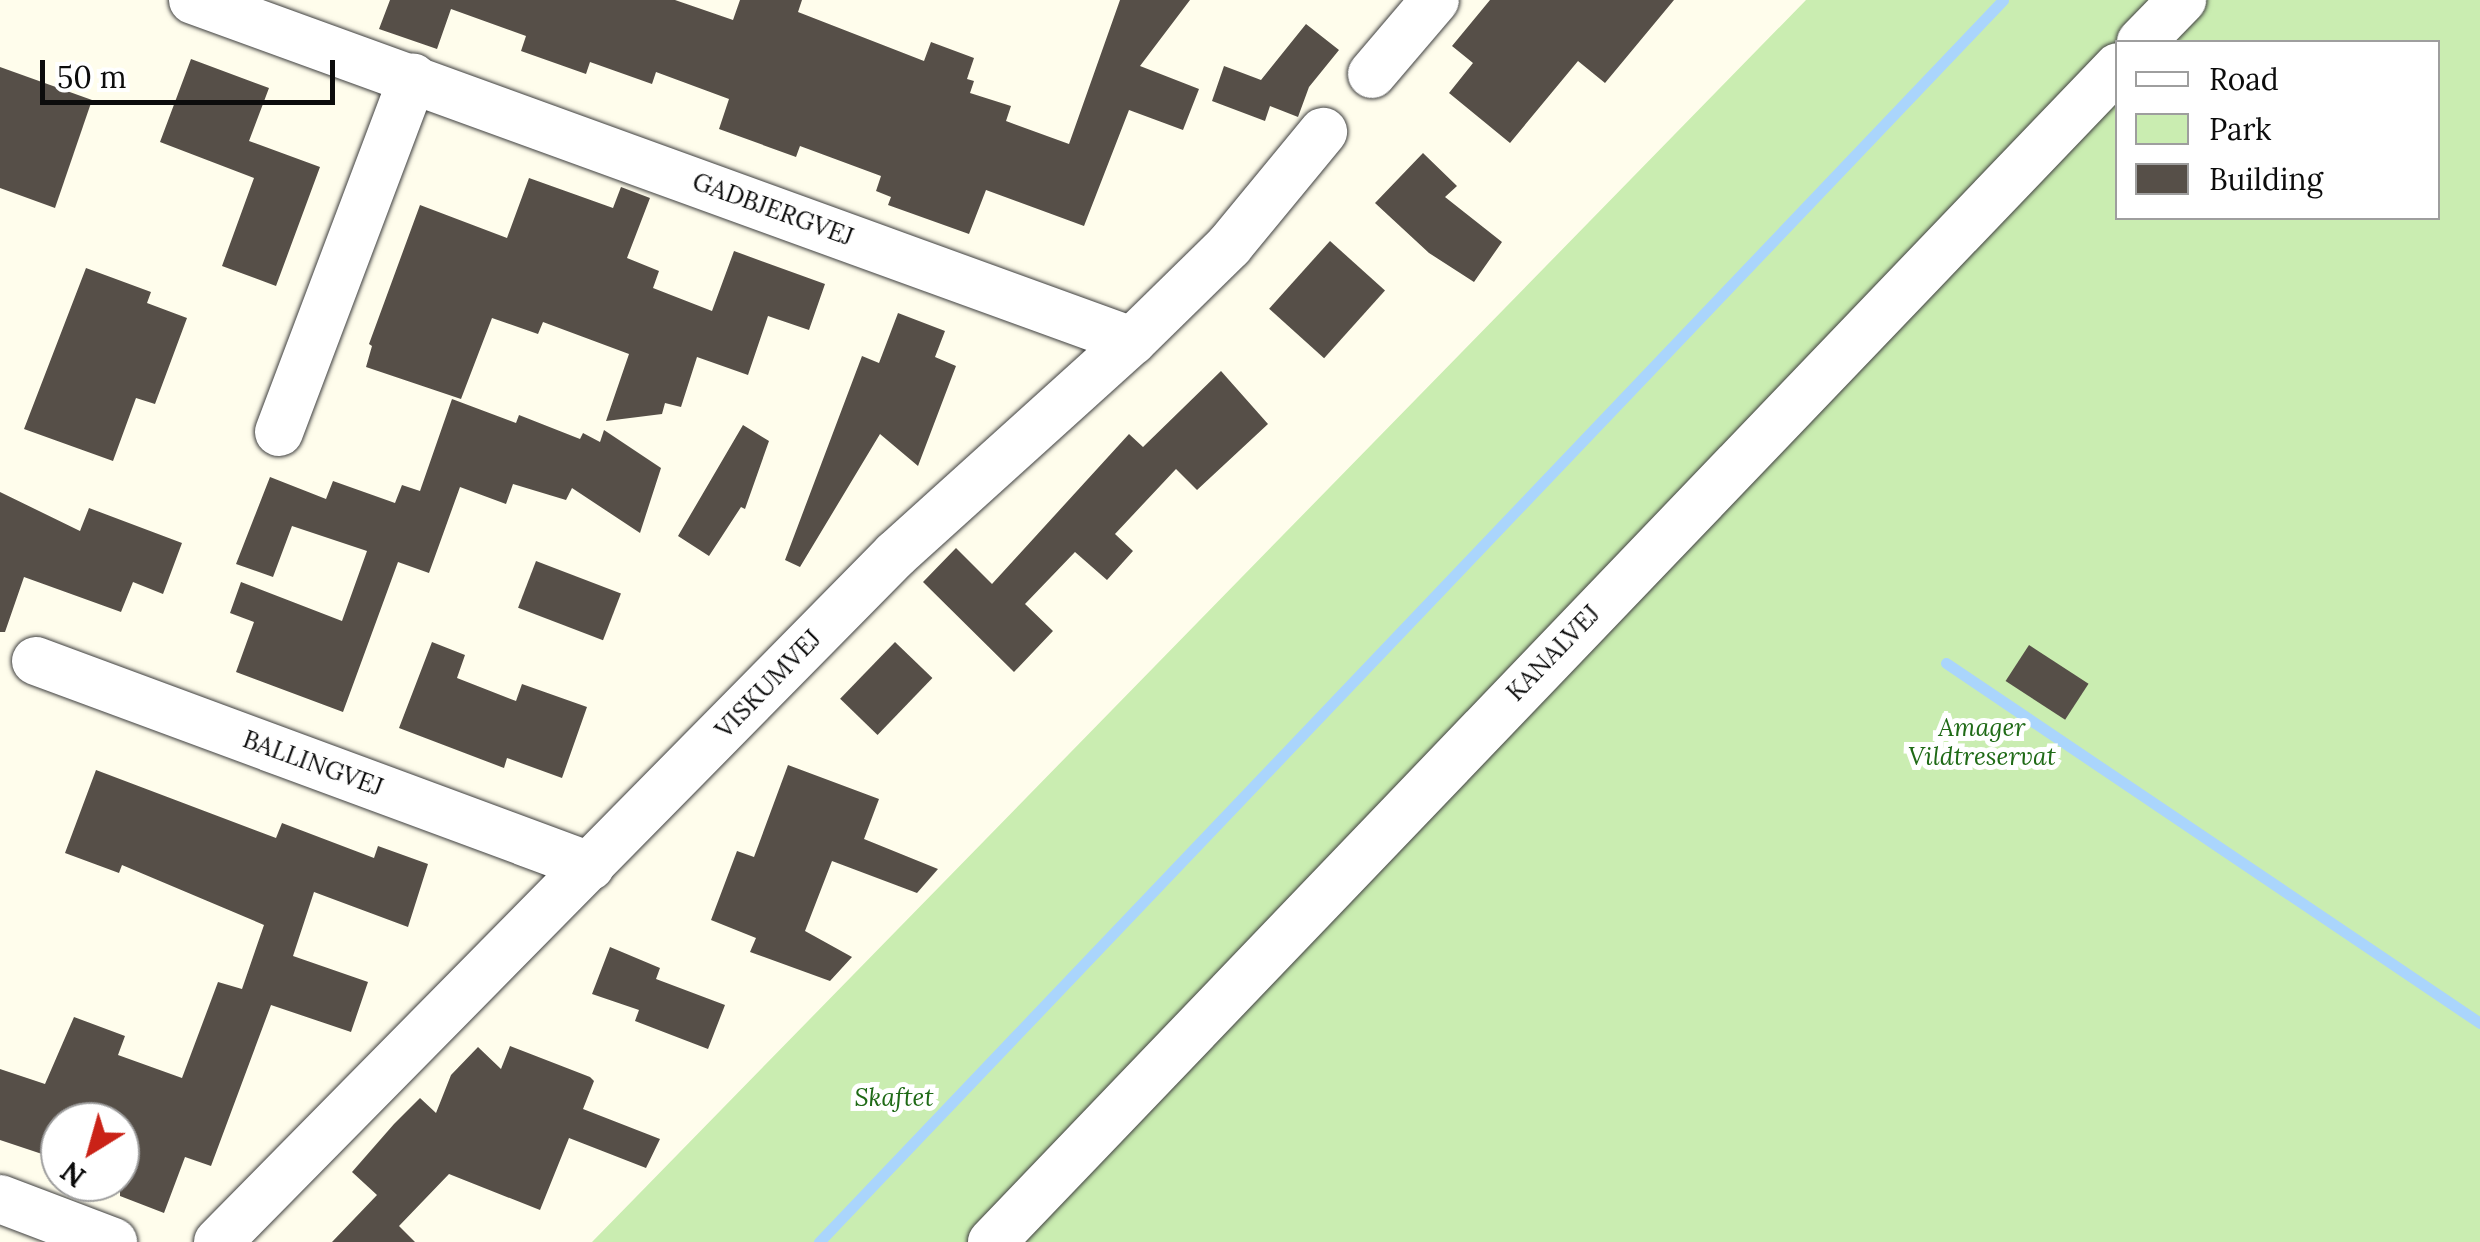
<!DOCTYPE html>
<style>
body{margin:0}
#map{position:relative;width:2480px;height:1242px;overflow:hidden;background:#fffdec;font-family:Lora,serif}
div>[style]{position:absolute}
.green>*{inset:0;background:#caedb1}
.stream>*{height:11px;margin:-5.5px;padding:0 5.5px;transform-origin:5.5px;border-radius:5.5px;background:#aad5fc}
.building>*{inset:0;background:#564f48;transform-origin:0 0}
.roads{filter:drop-shadow(0 0 2px #3f3f3f) drop-shadow(0 0 2px #3f3f3f)}
.minor>*{height:48px;margin:-24px;padding:0 24px;transform-origin:24px;border-radius:24px;background:#fff}
span{translate:-50% -50%;white-space:nowrap;text-align:center;line-height:1.15;-webkit-text-stroke:10px #fff;paint-order:stroke}
.street-label{font-size:25px;color:#0c0c0c}
.park-label{font-size:25px;color:#1f6a16;font-style:italic}
.legend{position:absolute;left:2115px;top:40px;width:325px;height:180px;box-sizing:border-box;background:#fff;border:2px solid #9e9e9e;margin:0;padding:12px 18px;list-style:none;font-size:30px;color:#0c0c0c}
.legend li{display:flex;align-items:center;gap:20px;height:50px}
.legend b{width:50px;border:2px solid #9e9e9e}
.north{position:absolute;left:40px;top:1102px;width:100px;height:100px;box-sizing:border-box;background:#fff;border:2px solid #9e9e9e;border-radius:50%;rotate:217deg;font-size:28px;font-weight:700;line-height:40px;text-align:center;color:#0c0c0c}
.north::after{content:'';display:block;margin:auto;width:35px;height:45px;background:#ca2217;clip-path:polygon(50% 0,100% 100%,50% 72%,0 100%)}
.scale{position:absolute;left:40px;top:60px;width:295px;height:45px;box-sizing:border-box;border:5px solid #0c0c0c;border-top:0;padding-left:12px;font-size:30px;line-height:35px;white-space:nowrap;color:#0c0c0c;-webkit-text-stroke:8px #fff;paint-order:stroke}
</style>
<div id="map">
<div class="green">
<div style="clip-path:polygon(evenodd,1806px 0,2480px 0,2480px 1242px,592px 1242px,1806px 0,2118px 42px,2438px 42px,2438px 218px,2118px 218px,2118px 42px)"></div>
</div>
<div class="stream">
<div style="left:1946px;top:663px;width:644px;rotate:33.99deg"></div>
<div style="left:819px;top:1242px;width:1716px;rotate:-46.37deg"></div>
</div>
<div class="building">
<div style="clip-path:polygon(390px 0,675px 0,733px 20px,740px 0,802px 0,798px 12px,924px 61px,931px 42px,974px 58px,967px 79px,974px 81px,970px 93px,1011px 106px,1006px 121px,1069px 144px,1120px 0,1190px 0,1140px 66px,1199px 89px,1183px 130px,1129px 110px,1084px 226px,986px 190px,969px 234px,888px 205px,891px 197px,876px 191px,881px 176px,800px 146px,796px 157px,719px 129px,729px 99px,656px 72px,652px 84px,590px 62px,586px 74px,521px 51px,526px 36px,451px 9px,437px 49px,379px 29px)"></div>
<div style="clip-path:polygon(1490px 0,1674px 0,1605px 83px,1578px 61px,1510px 143px,1449px 93px,1473px 63px,1452px 46px)"></div>
<div style="clip-path:polygon(1306px 24px,1339px 50px,1309px 87px,1298px 117px,1270px 106px,1265px 121px,1212px 101px,1224px 66px,1261px 80px)"></div>
<div style="clip-path:polygon(191px 59px,269px 88px,249px 141px,320px 167px,276px 286px,222px 266px,254px 178px,160px 142px)"></div>
<div style="clip-path:polygon(0 67px,92px 100px,55px 208px,0 188px)"></div>
<div style="clip-path:polygon(1423px 153px,1457px 186px,1445px 197px,1502px 242px,1474px 282px,1429px 253px,1375px 203px)"></div>
<div style="clip-path:polygon(529px 178px,613px 208px,621px 187px,650px 198px,627px 258px,659px 271px,653px 288px,712px 311px,734px 251px,825px 284px,809px 330px,768px 316px,748px 375px,697px 357px,681px 407px,665px 403px,662px 414px,606px 421px,629px 354px,543px 322px,538px 334px,492px 318px,461px 399px,366px 367px,372px 346px,369px 344px,420px 205px,507px 238px)"></div>
<div style="left:1330px;top:241px;width:74px;height:91px;rotate:42deg"></div>
<div style="clip-path:polygon(86px 268px,151px 292px,147px 303px,187px 318px,155px 404px,136px 398px,113px 461px,24px 429px)"></div>
<div style="clip-path:polygon(898px 313px,945px 331px,935px 357px,956px 366px,918px 466px,880px 434px,800px 567px,785px 560px,862px 356px,879px 363px)"></div>
<div style="clip-path:polygon(1221px 371px,1268px 424px,1197px 490px,1176px 469px,1115px 534px,1133px 551px,1107px 580px,1075px 552px,1025px 604px,1053px 631px,1014px 672px,923px 582px,956px 548px,992px 584px,1129px 434px,1143px 447px)"></div>
<div style="clip-path:polygon(452px 399px,516px 423px,519px 415px,580px 439px,583px 433px,600px 442px,604px 430px,661px 468px,640px 533px,572px 488px,566px 500px,513px 484px,506px 504px,460px 487px,429px 573px,398px 562px,343px 712px,236px 672px,254px 622px,230px 613px,241px 582px,342px 621px,367px 551px,292px 526px,273px 577px,236px 564px,270px 477px,326px 499px,333px 481px,395px 503px,402px 485px,420px 491px)"></div>
<div style="clip-path:polygon(743px 425px,769px 441px,745px 509px,741px 507px,709px 556px,678px 536px)"></div>
<div style="clip-path:polygon(0 492px,80px 531px,89px 508px,182px 543px,163px 594px,133px 582px,121px 612px,24px 577px,5px 632px,0 632px)"></div>
<div style="left:536px;top:561px;width:91px;height:50px;rotate:21deg"></div>
<div style="clip-path:polygon(432px 642px,465px 655px,457px 678px,516px 701px,522px 684px,587px 707px,562px 778px,507px 758px,504px 768px,399px 728px)"></div>
<div style="left:895px;top:642px;width:52px;height:79px;rotate:44deg"></div>
<div style="left:2029px;top:645px;width:71px;height:43px;rotate:33deg"></div>
<div style="clip-path:polygon(788px 765px,879px 799px,864px 839px,938px 869px,917px 893px,832px 861px,805px 931px,852px 957px,830px 981px,750px 952px,756px 938px,711px 920px,737px 851px,754px 857px)"></div>
<div style="clip-path:polygon(96px 770px,276px 838px,282px 823px,374px 858px,378px 846px,428px 864px,408px 927px,314px 892px,293px 956px,368px 982px,351px 1032px,271px 1005px,211px 1166px,185px 1157px,164px 1213px,120px 1196px,120px 1122px,60px 1122px,60px 1160px,0 1140px,0 1069px,45px 1084px,74px 1017px,125px 1036px,118px 1055px,182px 1078px,218px 982px,242px 989px,264px 925px,122px 865px,119px 873px,65px 853px)"></div>
<div style="clip-path:polygon(610px 947px,660px 968px,656px 979px,725px 1005px,708px 1049px,635px 1021px,639px 1010px,592px 994px)"></div>
<div style="clip-path:polygon(510px 1046px,590px 1077px,594px 1081px,583px 1109px,660px 1139px,646px 1168px,569px 1138px,540px 1210px,449px 1174px,399px 1226px,415px 1242px,332px 1242px,377px 1195px,352px 1172px,394px 1124px,420px 1098px,436px 1113px,451px 1075px,478px 1047px,501px 1069px)"></div>
</div>
<div class="roads">
<div class="minor">
<div style="left:193px;top:0;width:999px;rotate:19.96deg"></div>
<div style="left:2141px;top:42px;width:59px;rotate:-45.7deg"></div>
<div style="left:1372px;top:74px;width:97px;rotate:-49.6deg"></div>
<div style="left:279px;top:432px;width:379px;rotate:-69.3deg"></div>
<div style="left:36px;top:661px;width:591px;rotate:20.31deg"></div>
<div style="left:0;top:1199px;width:121px;rotate:20.8deg"></div>
<div style="left:218px;top:1242px;width:966px;rotate:-45.42deg"></div>
<div style="left:896px;top:554px;width:318px;rotate:-42.1deg"></div>
<div style="left:1132px;top:341px;width:136px;rotate:-44.4deg"></div>
<div style="left:1229px;top:246px;width:148px;rotate:-50.5deg"></div>
<div style="left:992px;top:1242px;width:1627px;rotate:-46.22deg"></div>
</div>
</div>
<div class="street-label">
<span style="left:773px;top:209px;rotate:20deg">GADBJERGVEJ</span>
<span style="left:1553px;top:653px;rotate:-46deg">KANALVEJ</span>
<span style="left:768px;top:684px;rotate:-46deg">VISKUMVEJ</span>
<span style="left:313px;top:763px;rotate:20deg">BALLINGVEJ</span>
</div>
<div class="park-label">
<span style="left:1982px;top:742px">Amager<br>Vildtreservat</span>
<span style="left:894px;top:1097px">Skaftet</span>
</div>
<ul class="legend">
<li><b style="height:12px;background:#fff"></b>Road</li>
<li><b style="height:28px;background:#caedb1"></b>Park</li>
<li><b style="height:28px;background:#564f48"></b>Building</li>
</ul>
<div class="north">N</div>
<div class="scale">50 m</div>
</div>
